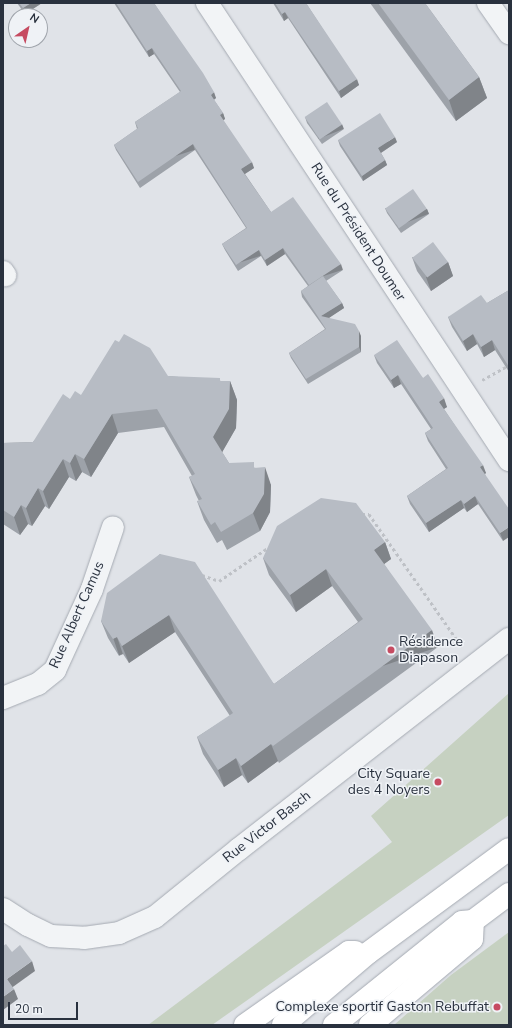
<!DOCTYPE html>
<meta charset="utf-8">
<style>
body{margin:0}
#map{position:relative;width:512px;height:1028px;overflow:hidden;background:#e0e3e8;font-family:"Nunito Sans",sans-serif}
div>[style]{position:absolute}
.green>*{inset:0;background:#c6d1c1}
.path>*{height:2.5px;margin-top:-1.25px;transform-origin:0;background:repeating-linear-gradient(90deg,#bec1c6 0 3px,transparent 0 6px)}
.roads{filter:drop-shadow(0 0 1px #a5aab2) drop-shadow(0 0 1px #a5aab2)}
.minor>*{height:22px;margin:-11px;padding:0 11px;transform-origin:11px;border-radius:11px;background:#f2f4f6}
.highway>*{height:22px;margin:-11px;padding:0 11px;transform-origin:11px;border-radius:11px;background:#fff}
.wall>*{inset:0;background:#9da2a9}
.shaded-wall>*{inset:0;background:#808489;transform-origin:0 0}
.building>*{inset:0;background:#b7bcc4;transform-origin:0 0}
.dots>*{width:11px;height:11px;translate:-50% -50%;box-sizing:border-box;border:2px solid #eff2f6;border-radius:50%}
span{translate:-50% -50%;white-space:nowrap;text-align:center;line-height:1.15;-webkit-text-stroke:3px #eff2f6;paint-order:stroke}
.street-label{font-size:14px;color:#29313e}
.poi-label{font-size:14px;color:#29313e}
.left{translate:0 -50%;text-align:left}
.right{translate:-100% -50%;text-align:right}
.frame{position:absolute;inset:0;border:4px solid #29313e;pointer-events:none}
.north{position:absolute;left:8px;top:8px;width:40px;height:40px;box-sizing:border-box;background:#eff2f6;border:1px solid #a0a5ac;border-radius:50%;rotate:34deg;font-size:11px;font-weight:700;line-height:16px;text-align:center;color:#29313e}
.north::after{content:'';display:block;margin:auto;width:14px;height:18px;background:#c64b61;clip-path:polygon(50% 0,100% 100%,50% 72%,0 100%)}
.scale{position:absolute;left:8px;top:1002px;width:70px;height:18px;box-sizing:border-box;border:2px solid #29313e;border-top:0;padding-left:5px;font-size:12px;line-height:14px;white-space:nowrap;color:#29313e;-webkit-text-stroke:3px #eff2f6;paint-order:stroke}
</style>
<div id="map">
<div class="green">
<div style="clip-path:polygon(509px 693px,509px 815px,212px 1025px,148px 1025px,392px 842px,371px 816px)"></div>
<div style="clip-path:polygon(509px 932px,509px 1025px,394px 1025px,451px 975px)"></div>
</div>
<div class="path">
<div style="left:482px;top:380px;width:31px;rotate:-29deg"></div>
<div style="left:362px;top:514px;width:7px"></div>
<div style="left:369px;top:514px;width:162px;rotate:55deg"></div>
<div style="left:202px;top:575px;width:18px;rotate:19deg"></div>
<div style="left:219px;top:581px;width:60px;rotate:-34.2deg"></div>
</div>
<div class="roads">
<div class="minor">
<div style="left:207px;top:3px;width:548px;rotate:56.54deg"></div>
<div style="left:488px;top:3px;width:37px;rotate:55deg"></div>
<div style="left:3px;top:272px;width:4px;rotate:56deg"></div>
<div style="left:3px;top:698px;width:38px;rotate:-22deg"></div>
<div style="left:38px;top:684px;width:22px;rotate:-39deg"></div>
<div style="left:55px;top:670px;width:89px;rotate:-65.4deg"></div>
<div style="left:92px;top:589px;width:65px;rotate:-71.3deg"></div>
<div style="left:3px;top:909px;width:30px;rotate:33deg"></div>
<div style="left:28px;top:925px;width:25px;rotate:26deg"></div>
<div style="left:51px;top:936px;width:33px;rotate:3deg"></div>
<div style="left:84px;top:938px;width:35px;rotate:-8deg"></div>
<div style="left:119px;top:933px;width:39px;rotate:-24deg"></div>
<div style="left:155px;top:917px;width:108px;rotate:-39deg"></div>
<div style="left:239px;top:849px;width:342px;rotate:-37.9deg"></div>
</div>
<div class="highway">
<div style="left:245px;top:1025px;width:127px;rotate:-35.1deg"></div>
<div style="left:349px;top:952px;width:6px"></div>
<div style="left:283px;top:1025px;width:111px;rotate:-40.3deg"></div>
<div style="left:368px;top:953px;width:175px;rotate:-36.4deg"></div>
<div style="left:334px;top:1025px;width:164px;rotate:-38.8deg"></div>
<div style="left:462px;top:922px;width:11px;rotate:-5deg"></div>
<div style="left:473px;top:921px;width:45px;rotate:-36.9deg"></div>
<div style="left:370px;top:1025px;width:133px;rotate:-40.1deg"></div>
<div style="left:472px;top:939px;width:18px;rotate:-87deg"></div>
</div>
</div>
<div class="wall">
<div style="clip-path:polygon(17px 3px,42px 3px,25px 14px)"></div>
<div style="clip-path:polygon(114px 3px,154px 3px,216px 98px,214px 100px,223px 113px,225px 119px,223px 120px,254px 168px,245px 174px,271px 212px,343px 270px,326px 281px,342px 303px,344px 308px,328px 318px,361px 336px,361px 352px,308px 384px,291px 358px,289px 353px,325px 329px,302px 297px,301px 291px,308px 286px,285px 254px,267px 266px,261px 256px,238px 271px,225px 250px,222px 244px,246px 228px,195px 150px,140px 188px,116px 150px,114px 145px,137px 129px,135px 122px,180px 92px,154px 54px,149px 57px)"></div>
<div style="clip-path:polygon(273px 3px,306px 3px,359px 85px,341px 98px,288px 18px,284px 21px)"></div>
<div style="clip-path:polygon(370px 3px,425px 3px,479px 77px,487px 98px,456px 121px)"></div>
<div style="clip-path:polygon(305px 117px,344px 129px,322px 144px,307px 123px)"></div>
<div style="clip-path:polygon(338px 140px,397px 142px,381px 153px,385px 160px,387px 165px,363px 181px,340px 146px)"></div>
<div style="clip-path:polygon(385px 208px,427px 209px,429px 214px,401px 233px,387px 213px)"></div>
<div style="clip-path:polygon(412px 257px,448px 262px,453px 276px,431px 291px,417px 271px)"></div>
<div style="clip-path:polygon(509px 290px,509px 372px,495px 350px,484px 357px,477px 344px,467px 351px,452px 327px,448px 317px,487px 303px)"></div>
<div style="clip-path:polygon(374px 355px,423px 378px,447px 407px,444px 409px,486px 473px,485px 474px,503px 541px,478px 504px,467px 512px,464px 508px,429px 532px,410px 504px,407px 496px,446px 469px,428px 441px,425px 433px,431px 429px,401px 384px,394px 388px,377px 363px)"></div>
<div style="clip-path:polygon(168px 376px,222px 381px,230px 381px,237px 400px,236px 428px,222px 452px,229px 463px,256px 468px,271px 485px,270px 512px,260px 531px,227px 550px,222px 540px,217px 543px,204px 520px,197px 501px,199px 501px,196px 495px,189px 477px,192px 476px,164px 427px,118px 433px,91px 477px,82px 472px,76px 481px,69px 477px,49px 509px,45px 506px,32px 526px,28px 524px,20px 535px,3px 524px,3px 443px,33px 442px,70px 399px,81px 395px)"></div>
<div style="clip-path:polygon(385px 542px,391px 559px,384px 564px,438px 647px,279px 763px,278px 761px,248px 783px,242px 775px,224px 787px,203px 754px,197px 737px,230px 716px,175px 632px,129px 663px,123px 654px,119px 656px,108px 638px,101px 621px,160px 554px,274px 684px,358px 622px,332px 586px,296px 612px,269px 575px,263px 558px)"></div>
</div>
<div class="shaded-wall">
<div style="clip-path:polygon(31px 3px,42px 3px,25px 14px,23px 8px)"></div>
<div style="clip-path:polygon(285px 12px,288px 18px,284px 21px,282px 14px)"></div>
<div style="clip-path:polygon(152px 48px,154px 54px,149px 57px,147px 51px)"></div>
<div style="clip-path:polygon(479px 77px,487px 98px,456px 121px,449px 100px)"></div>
<div style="clip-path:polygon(357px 79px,359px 85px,341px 98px,339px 91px)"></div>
<div style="clip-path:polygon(214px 92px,216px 98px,213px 100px,211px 95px)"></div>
<div style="clip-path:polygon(223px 113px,225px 119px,222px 121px,220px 115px)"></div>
<div style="left:342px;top:124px;width:5px;height:27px;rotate:68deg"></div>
<div style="clip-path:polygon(395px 137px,397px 142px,379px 154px,378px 148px)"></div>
<div style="left:193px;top:144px;width:6px;height:67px;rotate:72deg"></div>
<div style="clip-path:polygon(385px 160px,387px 165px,363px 181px,362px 176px)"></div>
<div style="clip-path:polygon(252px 162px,254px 168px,243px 175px,241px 169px)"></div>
<div style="left:427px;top:209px;width:5px;height:34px;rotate:68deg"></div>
<div style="clip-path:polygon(283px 248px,285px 254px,267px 266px,265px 260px)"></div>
<div style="left:259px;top:250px;width:6px;height:27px;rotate:72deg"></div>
<div style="clip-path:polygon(448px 262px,453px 276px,431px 291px,426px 277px)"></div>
<div style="left:341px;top:264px;width:6px;height:38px;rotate:72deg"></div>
<div style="clip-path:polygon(342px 303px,344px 308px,323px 322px,321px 316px)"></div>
<div style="clip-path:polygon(359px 331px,361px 336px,361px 352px,359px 347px)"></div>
<div style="clip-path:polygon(473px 334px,477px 344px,467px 351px,463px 341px)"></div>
<div style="clip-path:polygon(492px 340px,495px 350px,484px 357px,481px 347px)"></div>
<div style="clip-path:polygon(398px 375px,401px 384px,394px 388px,391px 380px)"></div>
<div style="clip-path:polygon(230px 381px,237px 400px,236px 428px,220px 456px,213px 437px)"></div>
<div style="clip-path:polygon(444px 398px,447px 407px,442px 410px,439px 402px)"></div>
<div style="clip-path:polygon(112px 414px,118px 433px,91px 477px,84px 459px)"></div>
<div style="clip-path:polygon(75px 454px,82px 472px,76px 481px,70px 463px)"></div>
<div style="clip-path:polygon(63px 459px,69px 477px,49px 509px,43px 491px)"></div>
<div style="clip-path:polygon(483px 465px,486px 473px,483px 475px,480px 467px)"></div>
<div style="clip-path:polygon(265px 467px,271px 485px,270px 512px,260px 531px,253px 513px)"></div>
<div style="clip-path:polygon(38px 488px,45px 506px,32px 526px,26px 508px)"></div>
<div style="clip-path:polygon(475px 496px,478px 504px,467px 512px,464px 504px)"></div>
<div style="clip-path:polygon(461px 500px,464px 508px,429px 532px,426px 523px)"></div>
<div style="clip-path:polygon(21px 505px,28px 524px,20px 535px,14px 517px)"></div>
<div style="clip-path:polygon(509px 527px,509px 537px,503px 541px,500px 533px)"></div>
<div style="clip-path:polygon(385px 542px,391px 559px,380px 567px,374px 550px)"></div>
<div style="clip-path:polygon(326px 569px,332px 586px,296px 612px,290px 595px)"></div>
<div style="clip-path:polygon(169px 615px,175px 632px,129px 663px,122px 646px)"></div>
<div style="left:432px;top:630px;width:18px;height:197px;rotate:71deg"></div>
<div style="left:117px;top:637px;width:18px;height:4px;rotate:71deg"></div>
<div style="clip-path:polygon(271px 744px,278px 761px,248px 783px,241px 766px)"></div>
<div style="clip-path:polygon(236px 758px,242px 775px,224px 787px,218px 770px)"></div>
<div style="clip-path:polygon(32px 961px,35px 971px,10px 989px,7px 979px)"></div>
<div style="clip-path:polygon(14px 989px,18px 999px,3px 1010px,3px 997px)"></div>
</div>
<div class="building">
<div style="clip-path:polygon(19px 3px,31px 3px,23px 8px)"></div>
<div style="clip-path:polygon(116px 3px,154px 3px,203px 73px,214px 92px,211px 95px,223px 113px,220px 115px,252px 162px,241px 169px,271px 212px,293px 197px,341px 264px,309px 285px,283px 248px,265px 260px,259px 250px,236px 265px,222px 244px,247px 228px,193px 144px,138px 182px,114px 145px,138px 128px,135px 122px,181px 91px,152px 48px,147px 51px)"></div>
<div style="clip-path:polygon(275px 3px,306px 3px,357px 79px,339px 91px,285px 12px,282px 14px)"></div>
<div style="clip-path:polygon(378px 3px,425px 3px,479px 77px,449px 100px)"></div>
<div style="left:327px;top:102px;width:27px;height:27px;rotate:56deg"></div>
<div style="clip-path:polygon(380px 113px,395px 137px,378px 148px,385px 160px,362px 176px,338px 140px)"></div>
<div style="left:413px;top:189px;width:24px;height:34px;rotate:55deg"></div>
<div style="left:433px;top:242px;width:25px;height:26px;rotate:53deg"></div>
<div style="clip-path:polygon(323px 276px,342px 303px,321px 316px,355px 324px,359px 331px,359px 347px,306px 379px,289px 353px,326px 329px,301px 291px)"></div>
<div style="clip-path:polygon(509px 290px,509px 367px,492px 340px,481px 347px,473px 334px,463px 341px,448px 317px,481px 295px,487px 303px)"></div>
<div style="clip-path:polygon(124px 334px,150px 348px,168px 376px,220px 378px,220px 381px,230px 381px,229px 409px,213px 437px,229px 463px,254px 462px,254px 468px,265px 467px,264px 494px,253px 513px,221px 532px,215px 522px,211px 525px,197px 501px,202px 499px,189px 477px,195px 474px,157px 409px,112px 414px,84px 459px,75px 454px,70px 463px,63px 459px,43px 491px,38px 488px,26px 508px,21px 505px,14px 517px,3px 510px,3px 443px,33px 442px,63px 394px,70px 399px,75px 391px,81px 395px,115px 340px,119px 342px)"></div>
<div style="clip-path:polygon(397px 340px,423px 378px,428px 374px,444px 398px,439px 402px,483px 465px,480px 467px,509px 509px,509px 527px,500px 533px,475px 496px,464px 504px,461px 500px,426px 523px,407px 496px,448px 468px,425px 433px,433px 428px,398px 375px,391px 380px,374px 355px)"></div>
<div style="clip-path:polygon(321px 498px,356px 503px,385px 542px,374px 550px,432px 630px,273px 746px,271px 744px,241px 766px,236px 758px,218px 770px,197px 737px,233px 713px,169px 615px,122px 646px,117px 637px,113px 639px,101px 621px,107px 593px,160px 554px,195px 562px,274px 684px,363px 619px,326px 569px,290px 595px,263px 558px,277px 526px)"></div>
<div style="clip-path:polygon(6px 944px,12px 952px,20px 945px,32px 961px,7px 979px,14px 989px,3px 997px,3px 946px)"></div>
</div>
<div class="dots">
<div style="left:391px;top:650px;background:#c64b61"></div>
<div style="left:438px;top:782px;background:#c64b61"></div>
<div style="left:497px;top:1007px;background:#c64b61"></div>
</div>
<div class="street-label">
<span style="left:358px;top:232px;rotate:57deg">Rue du Président Doumer</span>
<span style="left:77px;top:615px;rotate:-66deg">Rue Albert Camus</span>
<span style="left:267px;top:827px;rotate:-38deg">Rue Victor Basch</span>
</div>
<div class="poi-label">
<span class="left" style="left:399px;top:650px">Résidence<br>Diapason</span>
<span class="right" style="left:430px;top:782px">City Square<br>des 4 Noyers</span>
<span class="right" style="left:489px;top:1007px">Complexe sportif Gaston Rebuffat</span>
</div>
<div class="frame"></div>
<div class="north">N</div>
<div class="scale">20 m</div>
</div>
